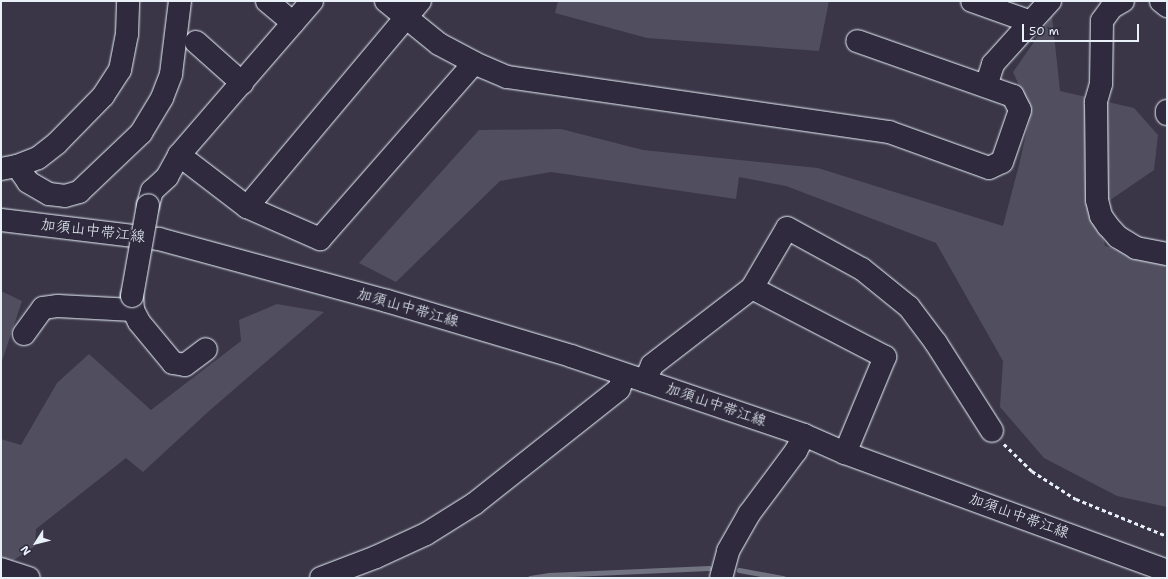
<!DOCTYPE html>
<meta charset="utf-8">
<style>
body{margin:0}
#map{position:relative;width:1168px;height:579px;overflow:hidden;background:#3a3648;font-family:"Shantell Sans","Klee One",sans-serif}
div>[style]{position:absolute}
.green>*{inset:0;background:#504e5f}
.stream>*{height:4.5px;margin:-2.25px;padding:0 2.25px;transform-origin:2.25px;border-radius:2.25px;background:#737482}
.path>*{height:2.5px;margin-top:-1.25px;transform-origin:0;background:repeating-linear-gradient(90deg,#e8f1f8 0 4px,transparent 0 7px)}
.roads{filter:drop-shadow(0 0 1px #e8f1f8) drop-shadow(0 0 1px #e8f1f8)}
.minor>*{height:22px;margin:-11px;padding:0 11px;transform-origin:11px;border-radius:11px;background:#2f2a3d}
.major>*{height:22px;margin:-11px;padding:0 11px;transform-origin:11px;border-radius:11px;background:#2f2a3d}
.bridges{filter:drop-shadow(0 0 1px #e8f1f8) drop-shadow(0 0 1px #e8f1f8)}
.minor-bridge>*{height:22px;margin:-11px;padding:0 11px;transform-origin:11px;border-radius:11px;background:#2f2a3d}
span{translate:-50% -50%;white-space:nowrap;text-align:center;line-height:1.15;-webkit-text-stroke:3.5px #2f2a3d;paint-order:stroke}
.street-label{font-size:15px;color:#e8f1f8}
.frame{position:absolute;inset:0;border:2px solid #e8f1f8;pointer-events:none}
.north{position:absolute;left:16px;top:523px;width:40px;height:40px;-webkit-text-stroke:3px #2f2a3d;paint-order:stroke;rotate:234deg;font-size:11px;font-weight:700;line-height:16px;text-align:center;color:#e8f1f8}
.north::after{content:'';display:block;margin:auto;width:14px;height:18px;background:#e8f1f8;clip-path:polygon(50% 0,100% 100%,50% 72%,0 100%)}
.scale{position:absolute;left:1022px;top:24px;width:117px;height:18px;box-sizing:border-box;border:2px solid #e8f1f8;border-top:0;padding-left:5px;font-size:12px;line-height:14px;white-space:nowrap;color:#e8f1f8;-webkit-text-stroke:3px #2f2a3d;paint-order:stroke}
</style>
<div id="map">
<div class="green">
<div style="clip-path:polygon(558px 1px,829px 1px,819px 51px,647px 38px,555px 13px)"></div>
<div style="clip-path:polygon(1052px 16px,1060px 91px,1134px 108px,1158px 135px,1154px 170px,1097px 209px,1105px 246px,1167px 266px,1167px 507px,1117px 496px,1044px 458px,1000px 407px,1003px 361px,936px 243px,786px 186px,739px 177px,736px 199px,551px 172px,500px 181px,396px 282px,359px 263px,479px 130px,561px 129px,643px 150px,818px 168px,1003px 226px,1019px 165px,1031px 112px,1013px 72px)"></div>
<div style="clip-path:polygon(1px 291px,22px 301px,1px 364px)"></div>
<div style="clip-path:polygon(277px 304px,324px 312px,209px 411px,143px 472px,126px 458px,36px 529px,35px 546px,11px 562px,1px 558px,1px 439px,21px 445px,57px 383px,89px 354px,151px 410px,241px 341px,239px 320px)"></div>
</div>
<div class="stream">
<div style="left:739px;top:570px;width:45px;rotate:10.3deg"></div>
<div style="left:530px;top:578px;width:19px;rotate:-9deg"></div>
<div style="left:549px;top:575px;width:160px;rotate:-2.5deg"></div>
</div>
<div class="path">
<div style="left:1004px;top:444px;width:39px;rotate:44deg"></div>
<div style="left:1032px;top:471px;width:52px;rotate:32.5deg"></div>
<div style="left:1076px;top:499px;width:98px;rotate:22.1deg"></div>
</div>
<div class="roads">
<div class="minor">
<div style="left:267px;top:1px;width:34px;rotate:40deg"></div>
<div style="left:312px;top:1px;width:203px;rotate:130.8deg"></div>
<div style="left:179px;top:155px;width:86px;rotate:37.4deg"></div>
<div style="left:247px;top:207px;width:80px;rotate:23.7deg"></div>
<div style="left:320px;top:239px;width:234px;rotate:-48.8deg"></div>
<div style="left:386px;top:1px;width:68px;rotate:39.1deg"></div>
<div style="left:439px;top:44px;width:40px;rotate:28deg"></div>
<div style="left:474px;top:63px;width:36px;rotate:23deg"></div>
<div style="left:507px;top:77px;width:386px;rotate:8.2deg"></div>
<div style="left:889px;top:132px;width:106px;rotate:19.8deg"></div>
<div style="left:989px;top:168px;width:14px;rotate:-25deg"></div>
<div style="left:1002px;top:162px;width:55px;rotate:-70.9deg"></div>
<div style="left:1020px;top:110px;width:16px;rotate:-117deg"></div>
<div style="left:1013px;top:96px;width:165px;rotate:-160.6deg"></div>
<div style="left:972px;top:1px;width:63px;rotate:19.6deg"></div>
<div style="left:1123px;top:1px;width:13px;rotate:151deg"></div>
<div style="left:1112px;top:7px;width:17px;rotate:126deg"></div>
<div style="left:1102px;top:21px;width:63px;rotate:90.9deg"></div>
<div style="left:1101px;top:84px;width:19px;rotate:106deg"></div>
<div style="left:1096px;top:102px;width:98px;rotate:89.4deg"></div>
<div style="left:1097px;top:200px;width:16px;rotate:76deg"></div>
<div style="left:1101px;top:216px;width:12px;rotate:55deg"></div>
<div style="left:1108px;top:226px;width:15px;rotate:48deg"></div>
<div style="left:1118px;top:237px;width:21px;rotate:31deg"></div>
<div style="left:1136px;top:248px;width:32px;rotate:11deg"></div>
<div style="left:1161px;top:1px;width:8px;rotate:40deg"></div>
<div style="left:196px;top:42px;width:62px;rotate:41.7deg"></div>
<div style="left:986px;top:86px;width:23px;rotate:-72deg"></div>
<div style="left:993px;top:64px;width:85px;rotate:-47.9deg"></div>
<div style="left:1167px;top:111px;width:3px;rotate:90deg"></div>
<div style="left:17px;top:166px;width:19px;rotate:55deg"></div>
<div style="left:28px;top:182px;width:24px;rotate:30deg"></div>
<div style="left:49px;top:194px;width:16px;rotate:7deg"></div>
<div style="left:65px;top:196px;width:15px;rotate:-16deg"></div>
<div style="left:79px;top:192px;width:86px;rotate:-43.6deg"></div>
<div style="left:141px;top:133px;width:41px;rotate:-59deg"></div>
<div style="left:162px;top:98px;width:26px;rotate:-69deg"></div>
<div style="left:171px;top:74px;width:74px;rotate:-83deg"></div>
<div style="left:1px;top:169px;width:16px;rotate:-11deg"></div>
<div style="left:17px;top:166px;width:22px;rotate:-21deg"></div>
<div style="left:38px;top:158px;width:24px;rotate:-38deg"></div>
<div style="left:57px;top:143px;width:66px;rotate:-45.6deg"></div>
<div style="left:103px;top:96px;width:31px;rotate:-57deg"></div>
<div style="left:120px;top:70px;width:37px;rotate:-79deg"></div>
<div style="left:127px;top:34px;width:33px;rotate:-88deg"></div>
<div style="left:148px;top:205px;width:15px;rotate:-74deg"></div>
<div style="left:152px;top:191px;width:21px;rotate:-43deg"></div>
<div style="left:167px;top:177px;width:25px;rotate:-61deg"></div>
<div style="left:247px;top:207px;width:269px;rotate:-50deg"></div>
<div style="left:752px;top:288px;width:69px;rotate:-59.7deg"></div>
<div style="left:787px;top:228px;width:85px;rotate:28.7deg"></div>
<div style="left:862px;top:269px;width:60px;rotate:39deg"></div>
<div style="left:909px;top:307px;width:45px;rotate:53.1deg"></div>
<div style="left:936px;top:343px;width:104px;rotate:57.5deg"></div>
<div style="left:132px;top:296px;width:14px;rotate:86deg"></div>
<div style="left:133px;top:310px;width:13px;rotate:63deg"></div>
<div style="left:139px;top:322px;width:53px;rotate:50.3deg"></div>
<div style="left:173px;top:363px;width:12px;rotate:9deg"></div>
<div style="left:185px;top:365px;width:26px;rotate:-37deg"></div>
<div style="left:24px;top:334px;width:32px;rotate:-54deg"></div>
<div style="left:43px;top:308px;width:15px;rotate:-8deg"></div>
<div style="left:58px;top:306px;width:75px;rotate:3.1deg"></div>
<div style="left:645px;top:381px;width:17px;rotate:-66deg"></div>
<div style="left:652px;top:365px;width:126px;rotate:-37.6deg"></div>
<div style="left:752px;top:288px;width:150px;rotate:27.4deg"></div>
<div style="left:885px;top:357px;width:104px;rotate:112.6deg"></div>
<div style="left:321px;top:578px;width:59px;rotate:-20.9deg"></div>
<div style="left:376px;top:557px;width:55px;rotate:-24.7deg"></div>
<div style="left:426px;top:534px;width:57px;rotate:-32deg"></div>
<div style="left:474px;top:504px;width:185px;rotate:-38.4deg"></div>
<div style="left:619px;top:389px;width:15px;rotate:-70deg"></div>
</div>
<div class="major">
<div style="left:1px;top:220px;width:159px;rotate:6.9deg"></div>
<div style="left:159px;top:239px;width:236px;rotate:15.2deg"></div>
<div style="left:387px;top:301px;width:192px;rotate:16.6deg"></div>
<div style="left:571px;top:356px;width:246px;rotate:18.7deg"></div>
<div style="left:804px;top:435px;width:45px;rotate:23.7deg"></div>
<div style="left:845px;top:453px;width:343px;rotate:20.1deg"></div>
<div style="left:1px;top:569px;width:29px;rotate:18deg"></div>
<div style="left:721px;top:578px;width:28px;rotate:-75deg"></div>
<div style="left:728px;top:551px;width:43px;rotate:-60.4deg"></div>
<div style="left:749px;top:514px;width:79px;rotate:-53.3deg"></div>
<div style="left:796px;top:451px;width:18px;rotate:-63deg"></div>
</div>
</div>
<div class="bridges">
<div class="minor-bridge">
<div style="left:132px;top:296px;width:92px;rotate:-80deg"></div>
</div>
</div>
<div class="street-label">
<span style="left:93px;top:231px;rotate:7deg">加須山中帯江線</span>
<span style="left:408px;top:308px;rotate:16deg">加須山中帯江線</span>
<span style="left:716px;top:405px;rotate:19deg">加須山中帯江線</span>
<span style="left:1019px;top:516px;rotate:20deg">加須山中帯江線</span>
</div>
<div class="frame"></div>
<div class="north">N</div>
<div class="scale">50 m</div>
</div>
